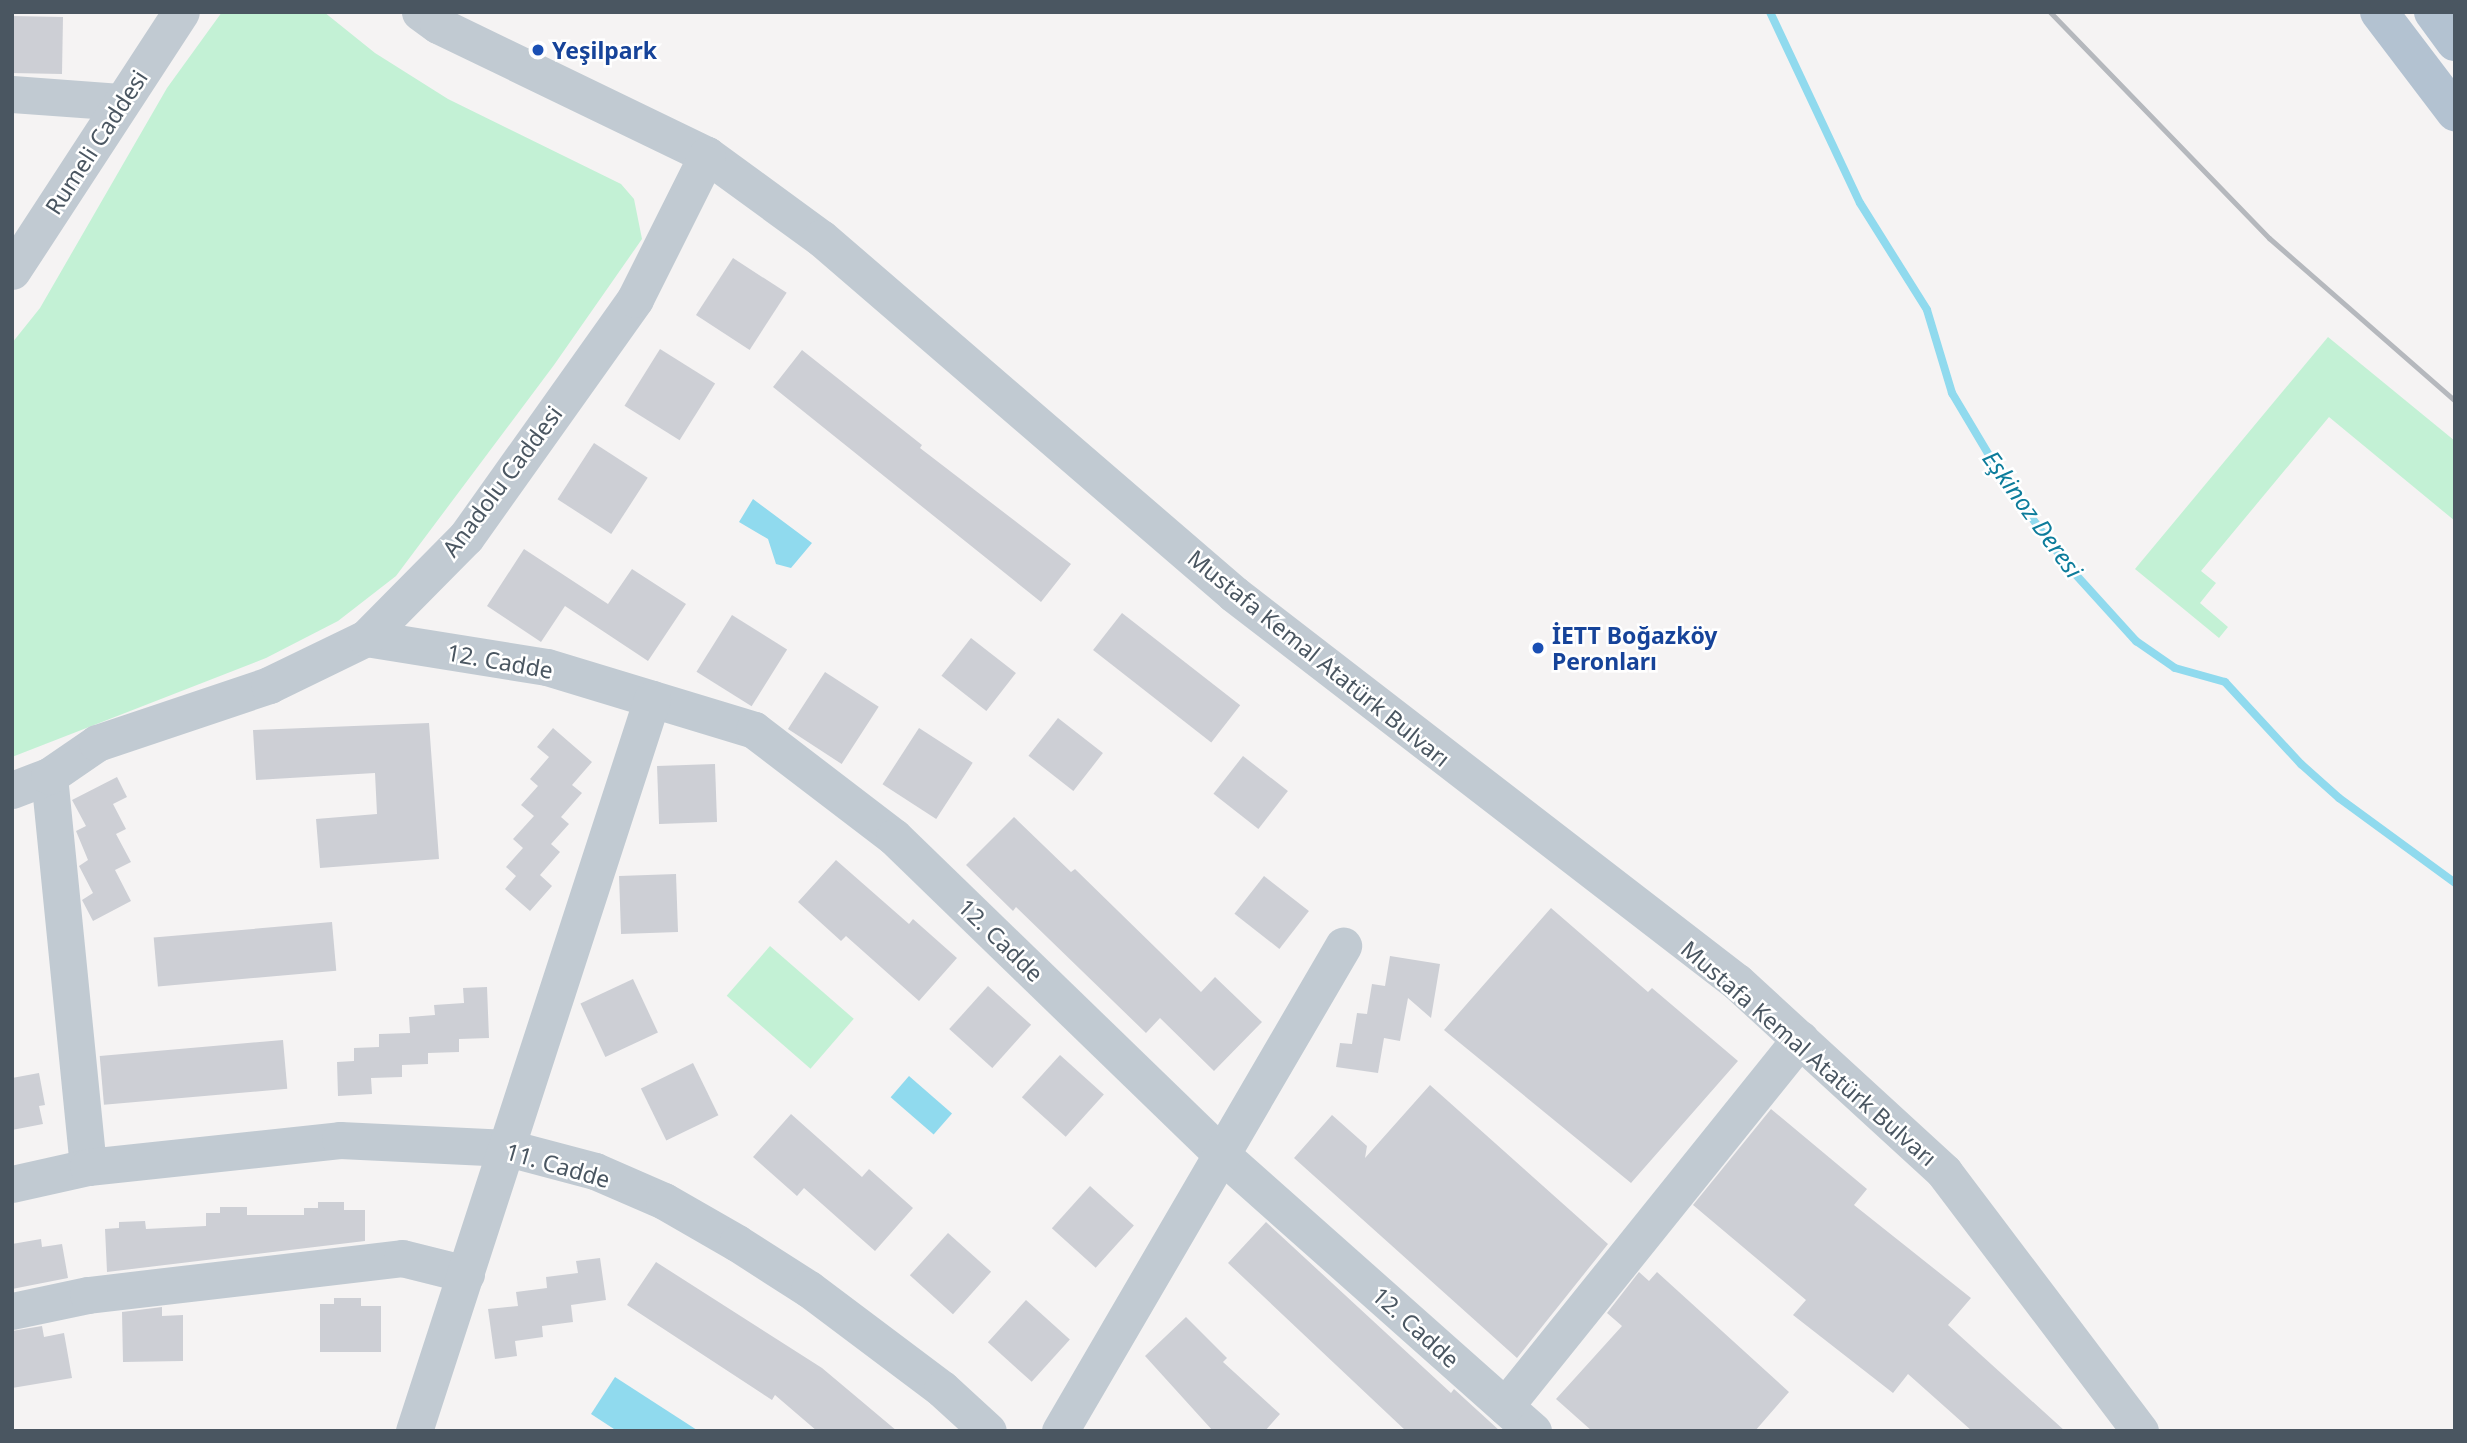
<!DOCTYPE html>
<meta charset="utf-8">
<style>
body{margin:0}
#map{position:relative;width:2467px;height:1443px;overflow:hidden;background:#f5f3f3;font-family:"Noto Sans",sans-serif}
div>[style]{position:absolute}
.green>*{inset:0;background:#c3f1d5;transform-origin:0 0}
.water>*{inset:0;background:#90daee;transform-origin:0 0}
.stream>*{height:8px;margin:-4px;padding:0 4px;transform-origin:4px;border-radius:4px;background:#90daee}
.building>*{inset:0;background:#cdcfd5;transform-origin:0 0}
.minor>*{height:37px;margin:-18.5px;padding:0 18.5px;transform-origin:18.5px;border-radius:18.5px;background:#c1cad2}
.major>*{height:38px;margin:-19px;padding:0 19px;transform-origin:19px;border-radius:19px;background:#b3c2d1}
.rail>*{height:5px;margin:-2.5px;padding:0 2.5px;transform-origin:2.5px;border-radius:2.5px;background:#b5b8bd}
.dots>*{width:19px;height:19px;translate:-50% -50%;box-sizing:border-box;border:4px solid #fff;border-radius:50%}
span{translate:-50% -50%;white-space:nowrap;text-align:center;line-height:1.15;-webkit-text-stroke:5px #fff;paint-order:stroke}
.transit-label{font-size:23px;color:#164399;font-weight:700}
.left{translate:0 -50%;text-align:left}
.street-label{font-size:23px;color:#4a5661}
.water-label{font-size:24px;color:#0c7c9b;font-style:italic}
.frame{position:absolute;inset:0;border:14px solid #4a5661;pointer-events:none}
</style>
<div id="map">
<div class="green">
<div style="clip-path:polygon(222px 12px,324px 12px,375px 53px,448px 99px,621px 184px,634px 199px,642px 239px,554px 365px,396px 576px,338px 621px,266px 658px,12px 757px,12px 343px,40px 308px,167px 88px)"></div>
<div style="clip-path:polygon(2328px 337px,2455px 441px,2455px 521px,2329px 417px,2201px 571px,2216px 583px,2200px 603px,2228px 627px,2219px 638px,2135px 569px)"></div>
<div style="left:770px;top:946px;width:111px;height:66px;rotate:41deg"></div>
</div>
<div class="water">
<div style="clip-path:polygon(753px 499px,812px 543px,791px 568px,776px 564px,768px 539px,739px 522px)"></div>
<div style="left:909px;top:1076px;width:57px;height:28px;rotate:41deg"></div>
<div style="clip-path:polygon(615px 1377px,697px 1430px,617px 1431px,591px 1414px)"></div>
</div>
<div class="stream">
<div style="left:1770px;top:12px;width:211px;rotate:64.8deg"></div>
<div style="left:1860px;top:203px;width:126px;rotate:57.9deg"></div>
<div style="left:1927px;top:310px;width:87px;rotate:73.2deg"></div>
<div style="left:1952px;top:393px;width:104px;rotate:59.2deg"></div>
<div style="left:2005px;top:482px;width:104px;rotate:53.2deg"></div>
<div style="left:2067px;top:565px;width:103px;rotate:47.8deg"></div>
<div style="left:2136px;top:641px;width:47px;rotate:34.7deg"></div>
<div style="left:2175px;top:668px;width:52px;rotate:15.6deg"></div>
<div style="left:2225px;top:682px;width:112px;rotate:47.2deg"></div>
<div style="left:2301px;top:764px;width:51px;rotate:41.8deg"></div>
<div style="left:2339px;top:798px;width:144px;rotate:36.2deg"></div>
</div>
<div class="building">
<div style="left:12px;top:16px;width:51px;height:57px;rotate:1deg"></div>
<div style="left:733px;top:258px;width:64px;height:68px;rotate:33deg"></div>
<div style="left:660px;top:349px;width:65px;height:67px;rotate:32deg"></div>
<div style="clip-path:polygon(802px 350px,922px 445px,920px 448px,1071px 564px,1041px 602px,773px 387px)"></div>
<div style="left:594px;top:443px;width:64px;height:67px;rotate:33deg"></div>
<div style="clip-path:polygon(524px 549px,608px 604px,632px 569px,686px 604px,648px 661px,565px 606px,541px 642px,487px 606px)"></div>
<div style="left:1122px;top:613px;width:150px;height:47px;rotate:38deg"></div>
<div style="left:732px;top:615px;width:65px;height:67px;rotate:32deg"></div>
<div style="left:971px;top:638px;width:57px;height:48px;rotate:38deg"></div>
<div style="left:825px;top:672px;width:64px;height:68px;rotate:33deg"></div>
<div style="left:1058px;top:718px;width:57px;height:48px;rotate:38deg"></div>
<div style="clip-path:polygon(429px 723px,439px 859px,320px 868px,316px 819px,377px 814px,375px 773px,256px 780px,253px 730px)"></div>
<div style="clip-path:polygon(553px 728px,592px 762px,572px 785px,582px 793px,561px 817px,569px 824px,551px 844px,560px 852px,540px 875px,552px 886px,530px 911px,505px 889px,516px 876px,506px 867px,523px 848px,513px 839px,534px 816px,521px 805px,538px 786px,530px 779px,549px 757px,537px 747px)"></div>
<div style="left:919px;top:728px;width:64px;height:67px;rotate:33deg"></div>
<div style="left:1243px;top:756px;width:57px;height:48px;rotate:38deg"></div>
<div style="left:715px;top:764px;width:58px;height:58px;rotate:88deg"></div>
<div style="clip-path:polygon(117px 777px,127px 797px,113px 804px,126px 829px,116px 834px,131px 862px,115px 870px,131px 901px,93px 921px,82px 900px,93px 893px,79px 866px,88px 860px,76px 831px,86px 826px,72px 800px)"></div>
<div style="clip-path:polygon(1014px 817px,1071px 872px,1075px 869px,1201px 992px,1215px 977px,1262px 1022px,1214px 1071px,1160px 1018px,1146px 1033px,1016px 907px,1013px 911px,966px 865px)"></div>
<div style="clip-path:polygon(836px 860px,909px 924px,913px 919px,957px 958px,919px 1001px,846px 936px,841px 941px,798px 902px)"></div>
<div style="left:676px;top:874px;width:58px;height:57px;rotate:88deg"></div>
<div style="left:1264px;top:876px;width:57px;height:48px;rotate:38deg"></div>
<div style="clip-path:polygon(1551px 908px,1648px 992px,1652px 988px,1738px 1061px,1631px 1183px,1444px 1030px)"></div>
<div style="left:332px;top:922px;width:49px;height:179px;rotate:85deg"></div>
<div style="clip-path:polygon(1390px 956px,1440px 964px,1431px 1018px,1408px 998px,1400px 1041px,1384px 1038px,1378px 1073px,1336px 1067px,1340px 1043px,1352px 1044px,1357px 1013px,1367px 1014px,1372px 984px,1385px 986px)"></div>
<div style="left:633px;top:979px;width:59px;height:58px;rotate:65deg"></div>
<div style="left:988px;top:986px;width:58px;height:58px;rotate:42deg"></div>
<div style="clip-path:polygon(487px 987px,489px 1038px,459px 1039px,459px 1052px,428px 1053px,428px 1064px,402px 1065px,402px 1077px,371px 1078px,372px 1094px,338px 1096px,337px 1062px,354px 1061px,354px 1048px,379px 1047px,379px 1034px,410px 1033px,409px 1017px,435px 1015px,434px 1005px,464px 1003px,463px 988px)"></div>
<div style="left:283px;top:1040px;width:49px;height:184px;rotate:85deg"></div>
<div style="left:1060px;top:1055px;width:59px;height:57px;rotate:42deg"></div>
<div style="left:693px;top:1063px;width:58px;height:58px;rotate:64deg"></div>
<div style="clip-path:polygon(39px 1073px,45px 1105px,39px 1106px,43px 1124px,12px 1130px,12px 1078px)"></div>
<div style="clip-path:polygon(1430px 1085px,1608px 1244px,1517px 1358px,1294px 1158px,1332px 1115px,1367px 1146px,1365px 1158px)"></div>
<div style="clip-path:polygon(1771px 1109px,1867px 1189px,1854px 1205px,1971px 1298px,1948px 1325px,2065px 1431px,1972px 1431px,1908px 1374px,1893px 1393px,1793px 1315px,1806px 1300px,1693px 1205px)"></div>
<div style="clip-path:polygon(791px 1114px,862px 1177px,869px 1169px,913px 1208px,875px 1251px,804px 1188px,797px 1196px,753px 1157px)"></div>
<div style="left:1090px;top:1186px;width:59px;height:57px;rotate:42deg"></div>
<div style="clip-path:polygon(318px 1202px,344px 1202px,344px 1210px,365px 1210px,365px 1241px,107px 1272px,105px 1229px,119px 1228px,119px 1222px,145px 1221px,146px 1229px,206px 1226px,206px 1213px,220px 1213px,220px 1207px,247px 1207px,247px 1215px,304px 1215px,304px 1208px,318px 1208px)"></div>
<div style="clip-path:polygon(1266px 1222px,1451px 1393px,1454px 1389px,1500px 1431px,1406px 1431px,1228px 1263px)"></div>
<div style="left:948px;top:1233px;width:58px;height:57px;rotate:42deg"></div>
<div style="clip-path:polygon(41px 1239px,42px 1247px,62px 1244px,68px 1278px,12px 1289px,12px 1244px)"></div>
<div style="clip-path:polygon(600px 1258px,606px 1300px,571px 1305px,573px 1322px,542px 1326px,543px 1337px,515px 1341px,517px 1356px,495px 1359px,488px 1309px,518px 1306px,516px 1292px,547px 1288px,546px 1277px,578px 1273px,576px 1261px)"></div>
<div style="clip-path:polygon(656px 1262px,822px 1368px,897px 1431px,817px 1431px,775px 1395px,772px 1400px,627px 1305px)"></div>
<div style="clip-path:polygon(1639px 1272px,1649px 1281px,1657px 1272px,1789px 1392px,1755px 1431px,1592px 1431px,1556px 1399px,1622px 1326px,1607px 1313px)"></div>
<div style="clip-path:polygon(334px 1298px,361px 1298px,361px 1306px,381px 1306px,381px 1352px,320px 1352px,320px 1304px,334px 1304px)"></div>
<div style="left:1026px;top:1300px;width:59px;height:57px;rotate:42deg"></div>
<div style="clip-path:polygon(162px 1307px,162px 1316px,183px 1315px,183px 1361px,123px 1362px,122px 1312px)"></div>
<div style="clip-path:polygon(1186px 1317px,1227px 1358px,1223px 1362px,1280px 1414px,1265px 1431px,1213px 1431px,1145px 1356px)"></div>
<div style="clip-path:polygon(42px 1326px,44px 1337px,64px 1333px,72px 1378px,12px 1388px,12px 1331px)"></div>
</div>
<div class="minor">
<div style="left:420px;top:12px;width:22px;rotate:36deg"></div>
<div style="left:438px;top:25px;width:299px;rotate:25.8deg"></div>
<div style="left:707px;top:155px;width:141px;rotate:36.1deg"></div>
<div style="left:821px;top:238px;width:545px;rotate:40.76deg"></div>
<div style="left:1234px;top:594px;width:635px;rotate:37.65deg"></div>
<div style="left:1737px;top:982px;width:281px;rotate:42.5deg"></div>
<div style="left:1944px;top:1172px;width:325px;rotate:52.9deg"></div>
<div style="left:12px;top:94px;width:108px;rotate:4.2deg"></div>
<div style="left:12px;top:271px;width:309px;rotate:-56.9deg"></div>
<div style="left:366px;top:638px;width:183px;rotate:9.1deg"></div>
<div style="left:547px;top:667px;width:216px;rotate:16.9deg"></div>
<div style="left:754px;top:730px;width:176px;rotate:37.4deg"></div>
<div style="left:894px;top:837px;width:457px;rotate:44.1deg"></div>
<div style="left:1222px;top:1155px;width:416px;rotate:41.6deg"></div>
<div style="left:49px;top:776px;width:393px;rotate:84.3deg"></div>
<div style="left:12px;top:790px;width:40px;rotate:-21deg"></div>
<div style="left:49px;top:776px;width:58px;rotate:-34.5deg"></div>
<div style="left:97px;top:743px;width:182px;rotate:-18.6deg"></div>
<div style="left:269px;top:685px;width:108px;rotate:-25.9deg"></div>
<div style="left:366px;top:638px;width:142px;rotate:-45.3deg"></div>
<div style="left:466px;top:537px;width:292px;rotate:-54.6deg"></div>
<div style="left:635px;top:299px;width:161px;rotate:-63.4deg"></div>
<div style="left:12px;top:1184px;width:78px;rotate:-12.6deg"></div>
<div style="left:88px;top:1167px;width:253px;rotate:-6.1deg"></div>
<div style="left:340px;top:1140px;width:168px;rotate:2.7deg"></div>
<div style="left:508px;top:1148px;width:90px;rotate:14.8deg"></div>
<div style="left:595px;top:1171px;width:75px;rotate:23.5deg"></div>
<div style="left:664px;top:1201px;width:84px;rotate:29.9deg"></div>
<div style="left:737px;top:1243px;width:85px;rotate:32.6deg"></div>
<div style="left:809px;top:1289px;width:166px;rotate:36.9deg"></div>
<div style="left:942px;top:1389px;width:62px;rotate:42.4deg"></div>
<div style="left:12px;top:1311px;width:78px;rotate:-11.9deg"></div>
<div style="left:88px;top:1295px;width:316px;rotate:-6.7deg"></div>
<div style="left:402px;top:1258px;width:66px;rotate:14deg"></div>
<div style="left:1505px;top:1406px;width:471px;rotate:-51.2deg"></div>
<div style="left:414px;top:1431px;width:770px;rotate:-71.99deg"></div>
<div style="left:1060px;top:1431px;width:562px;rotate:-59.74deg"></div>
</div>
<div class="major">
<div style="left:2379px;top:12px;width:126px;rotate:52.8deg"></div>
<div style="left:2433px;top:12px;width:37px;rotate:54deg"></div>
</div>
<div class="rail">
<div style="left:2050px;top:12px;width:315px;rotate:45.9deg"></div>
<div style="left:2269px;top:238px;width:247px;rotate:41.2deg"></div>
</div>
<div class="dots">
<div style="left:538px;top:50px;background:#1a4fb4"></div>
<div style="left:1538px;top:648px;background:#1a4fb4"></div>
</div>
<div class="transit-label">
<span class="left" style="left:552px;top:50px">Yeşilpark</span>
<span class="left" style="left:1552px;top:648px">İETT Boğazköy<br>Peronları</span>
</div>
<div class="street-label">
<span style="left:96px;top:142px;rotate:-57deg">Rumeli Caddesi</span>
<span style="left:502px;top:481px;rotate:-53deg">Anadolu Caddesi</span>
<span style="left:1319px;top:658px;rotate:39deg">Mustafa Kemal Atatürk Bulvarı</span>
<span style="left:500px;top:661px;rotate:10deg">12. Cadde</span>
<span style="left:1001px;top:940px;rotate:44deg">12. Cadde</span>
<span style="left:1809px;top:1053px;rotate:41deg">Mustafa Kemal Atatürk Bulvarı</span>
<span style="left:558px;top:1165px;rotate:16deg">11. Cadde</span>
<span style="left:1416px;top:1327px;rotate:42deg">12. Cadde</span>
</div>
<div class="water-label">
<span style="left:2033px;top:514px;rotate:54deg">Eşkinoz Deresi</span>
</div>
<div class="frame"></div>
</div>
